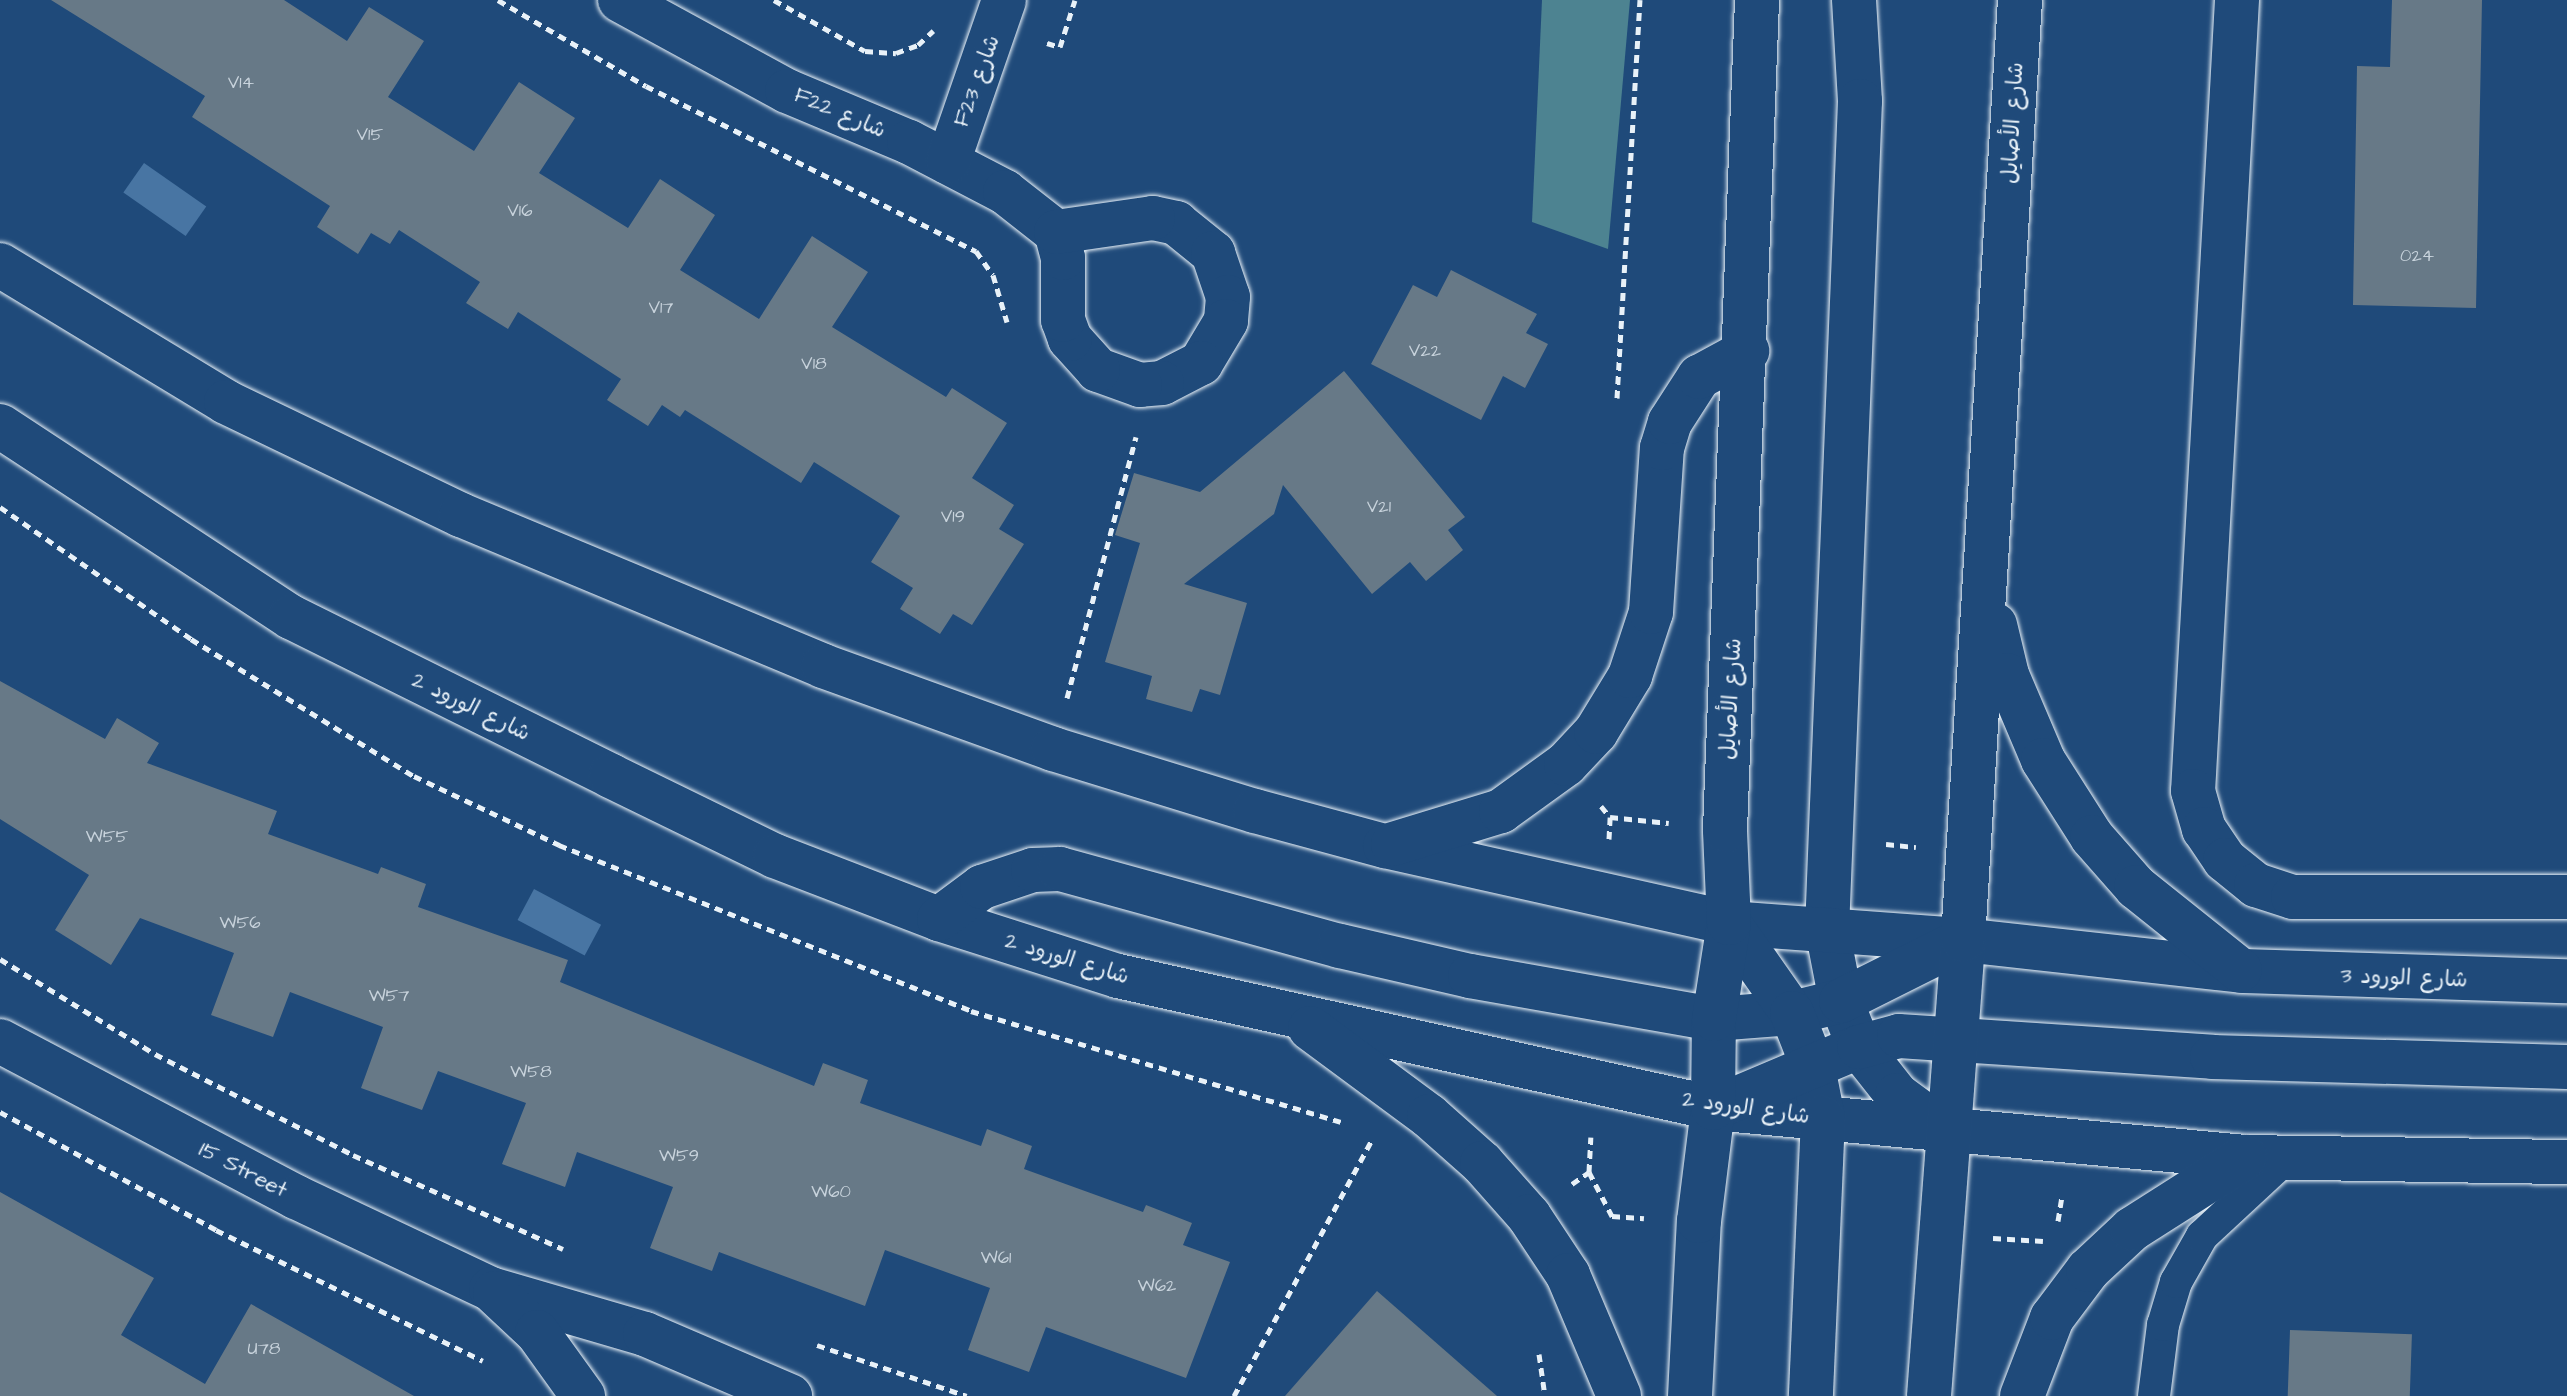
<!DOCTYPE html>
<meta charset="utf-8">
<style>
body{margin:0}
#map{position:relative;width:2567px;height:1396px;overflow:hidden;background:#1f4a7a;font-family:"Architects Daughter","Playpen Sans Arabic",sans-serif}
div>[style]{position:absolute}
.green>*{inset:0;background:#4d8391}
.water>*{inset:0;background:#4875a3;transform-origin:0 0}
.building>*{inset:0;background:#677987;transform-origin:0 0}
.path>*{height:5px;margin-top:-2.5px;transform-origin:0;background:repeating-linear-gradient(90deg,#e8f1f8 0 8px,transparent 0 14px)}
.roads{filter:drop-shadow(0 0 2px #e8f1f8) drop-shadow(0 0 2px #e8f1f8)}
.lane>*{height:32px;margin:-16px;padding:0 16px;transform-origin:16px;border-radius:16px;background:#1f4a7a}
.street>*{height:44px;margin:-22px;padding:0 22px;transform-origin:22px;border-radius:22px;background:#1f4a7a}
.secondary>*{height:44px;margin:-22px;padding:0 22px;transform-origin:22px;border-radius:22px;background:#1f4a7a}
span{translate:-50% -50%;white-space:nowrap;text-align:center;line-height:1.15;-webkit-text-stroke:6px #1f4a7a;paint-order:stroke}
.number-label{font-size:18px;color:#c8d3dc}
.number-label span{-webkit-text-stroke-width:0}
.street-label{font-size:22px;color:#e8f1f8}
</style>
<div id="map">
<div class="green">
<div style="clip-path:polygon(1542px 0,1630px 0,1608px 249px,1532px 222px)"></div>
</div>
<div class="water">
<div style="left:144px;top:163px;width:76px;height:36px;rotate:35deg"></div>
<div style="left:534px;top:889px;width:76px;height:35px;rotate:28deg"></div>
</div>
<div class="building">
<div style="clip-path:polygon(51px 0,284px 0,347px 41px,369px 7px,424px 41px,388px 97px,474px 151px,519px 82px,575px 118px,539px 173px,628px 228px,660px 179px,715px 215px,680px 270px,759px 319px,812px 236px,868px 272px,832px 327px,946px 397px,952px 388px,1007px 423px,972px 478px,1014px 505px,999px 529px,1024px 544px,972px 625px,953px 614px,940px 634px,900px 609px,913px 588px,871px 562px,900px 516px,814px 462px,801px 483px,685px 410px,680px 417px,662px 405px,648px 426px,607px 400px,621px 379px,518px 312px,508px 329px,466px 303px,480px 282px,399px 230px,390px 244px,371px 233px,358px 254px,317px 227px,330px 206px,192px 117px,205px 96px)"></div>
<div style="clip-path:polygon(2392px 0,2482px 0,2476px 308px,2353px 305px,2357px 66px,2390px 67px)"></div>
<div style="clip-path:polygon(1451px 270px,1537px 314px,1526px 333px,1548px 344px,1525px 388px,1503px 376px,1481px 420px,1371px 364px,1413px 285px,1437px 297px)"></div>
<div style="clip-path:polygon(1344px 371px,1465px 517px,1448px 530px,1463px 550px,1426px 581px,1410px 562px,1372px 594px,1283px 485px,1274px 514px,1184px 584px,1247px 603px,1220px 695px,1200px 689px,1192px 712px,1146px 699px,1152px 676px,1105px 662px,1140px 543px,1115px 535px,1134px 473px,1200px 492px)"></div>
<div style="clip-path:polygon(0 681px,105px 739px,117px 718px,159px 743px,147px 763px,277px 811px,268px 834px,378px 874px,381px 867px,426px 884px,418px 907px,568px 960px,560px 982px,814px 1086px,823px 1063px,868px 1080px,860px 1103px,981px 1146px,987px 1129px,1032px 1146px,1024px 1169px,1143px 1212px,1146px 1205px,1192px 1223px,1183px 1245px,1230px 1262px,1186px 1378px,1046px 1327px,1029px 1372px,968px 1350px,990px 1288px,885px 1250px,865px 1306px,719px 1252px,712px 1271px,650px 1248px,673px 1187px,577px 1152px,565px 1187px,502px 1164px,526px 1103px,438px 1071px,422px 1110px,361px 1088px,383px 1027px,290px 992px,273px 1037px,211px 1015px,234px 953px,140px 918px,111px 965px,55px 930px,89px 875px,0 819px)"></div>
<div style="clip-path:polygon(0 1192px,154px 1278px,121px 1335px,205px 1384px,251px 1304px,414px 1396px,0 1396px)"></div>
<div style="clip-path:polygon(1377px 1291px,1497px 1396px,1285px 1396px)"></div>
<div style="left:2290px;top:1330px;width:122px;height:66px;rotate:2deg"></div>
</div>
<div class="path">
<div style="left:498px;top:0;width:171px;rotate:30.2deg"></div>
<div style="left:646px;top:86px;width:369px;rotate:26.6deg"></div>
<div style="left:976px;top:251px;width:29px;rotate:55deg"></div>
<div style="left:993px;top:275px;width:49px;rotate:73.4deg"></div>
<div style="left:774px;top:0;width:104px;rotate:29.3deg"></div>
<div style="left:865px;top:51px;width:31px;rotate:4deg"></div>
<div style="left:896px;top:53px;width:23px;rotate:-20deg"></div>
<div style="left:918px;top:45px;width:21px;rotate:-43deg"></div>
<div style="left:1047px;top:43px;width:14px;rotate:17deg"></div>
<div style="left:1060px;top:47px;width:49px;rotate:-72.3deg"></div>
<div style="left:1617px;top:398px;width:399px;rotate:-86.7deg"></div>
<div style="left:0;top:507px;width:232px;rotate:34.6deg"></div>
<div style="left:191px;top:639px;width:262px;rotate:31.6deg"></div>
<div style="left:414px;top:776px;width:161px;rotate:25.4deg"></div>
<div style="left:559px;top:845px;width:444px;rotate:21.9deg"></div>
<div style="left:971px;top:1011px;width:386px;rotate:16.7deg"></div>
<div style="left:1067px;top:698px;width:270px;rotate:-75.2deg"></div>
<div style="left:1601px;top:806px;width:14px;rotate:51deg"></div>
<div style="left:1610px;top:817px;width:59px;rotate:5.8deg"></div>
<div style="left:1609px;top:839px;width:22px;rotate:-87deg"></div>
<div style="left:1886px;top:844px;width:30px;rotate:6deg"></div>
<div style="left:0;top:959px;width:182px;rotate:31.5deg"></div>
<div style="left:155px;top:1054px;width:222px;rotate:27deg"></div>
<div style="left:353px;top:1155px;width:230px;rotate:24.1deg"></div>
<div style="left:0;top:1112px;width:246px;rotate:28.6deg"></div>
<div style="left:216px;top:1230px;width:297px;rotate:26.1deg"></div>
<div style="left:1589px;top:1172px;width:35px;rotate:-87deg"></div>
<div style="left:1572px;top:1184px;width:21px;rotate:-35deg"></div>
<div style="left:1589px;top:1172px;width:50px;rotate:62.4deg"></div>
<div style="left:1612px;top:1216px;width:32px;rotate:4deg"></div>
<div style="left:2058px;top:1221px;width:25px;rotate:-81deg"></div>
<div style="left:1993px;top:1238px;width:50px;rotate:3.4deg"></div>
<div style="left:817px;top:1345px;width:158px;rotate:18.8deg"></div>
<div style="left:1539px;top:1354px;width:42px;rotate:81.9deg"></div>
<div style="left:1234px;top:1396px;width:291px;rotate:-61.7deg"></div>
</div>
<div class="roads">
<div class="lane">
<div style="left:2154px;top:1396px;width:72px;rotate:-82.8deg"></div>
<div style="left:2163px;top:1325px;width:45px;rotate:-73.2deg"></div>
<div style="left:2176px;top:1282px;width:53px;rotate:-60.5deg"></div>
<div style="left:2202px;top:1236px;width:113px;rotate:-42.9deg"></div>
</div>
<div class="street">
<div style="left:620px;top:0;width:190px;rotate:28.6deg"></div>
<div style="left:787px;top:91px;width:132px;rotate:22.7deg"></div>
<div style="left:909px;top:142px;width:108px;rotate:27.5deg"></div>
<div style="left:1005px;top:192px;width:65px;rotate:38.1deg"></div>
<div style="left:2237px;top:0;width:792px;rotate:93.18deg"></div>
<div style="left:2193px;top:791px;width:40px;rotate:74deg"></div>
<div style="left:2204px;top:829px;width:37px;rotate:56deg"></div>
<div style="left:2225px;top:860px;width:40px;rotate:39deg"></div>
<div style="left:2256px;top:885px;width:39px;rotate:18deg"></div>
<div style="left:2293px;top:897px;width:274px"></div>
<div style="left:948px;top:162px;width:171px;rotate:-70.9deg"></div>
<div style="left:1153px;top:218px;width:24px;rotate:12deg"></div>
<div style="left:1176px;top:223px;width:48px;rotate:39deg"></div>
<div style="left:1213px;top:253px;width:46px;rotate:71.2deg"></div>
<div style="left:1228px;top:297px;width:24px;rotate:95deg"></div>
<div style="left:1226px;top:321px;width:49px;rotate:120.8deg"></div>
<div style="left:1201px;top:363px;width:44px;rotate:152.9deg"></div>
<div style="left:1162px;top:383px;width:22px;rotate:175deg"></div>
<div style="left:1140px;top:385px;width:45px;rotate:-160.3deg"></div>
<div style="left:1098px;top:370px;width:42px;rotate:-132.1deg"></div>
<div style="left:1070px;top:339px;width:20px;rotate:-110deg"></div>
<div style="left:1063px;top:320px;width:62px;rotate:-90deg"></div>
<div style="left:1063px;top:258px;width:27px;rotate:-105deg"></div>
<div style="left:1056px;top:232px;width:98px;rotate:-8.2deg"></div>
<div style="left:0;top:1041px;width:335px;rotate:27.8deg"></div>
<div style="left:296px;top:1197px;width:216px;rotate:25.3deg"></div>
<div style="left:491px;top:1289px;width:160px;rotate:16.3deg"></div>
<div style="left:645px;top:1334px;width:158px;rotate:23.2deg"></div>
<div style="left:495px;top:1293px;width:57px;rotate:42.9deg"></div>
<div style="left:537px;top:1332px;width:79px;rotate:54.3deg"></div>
</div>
<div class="secondary">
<div style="left:1854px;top:0;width:101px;rotate:86.6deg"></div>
<div style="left:1860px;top:101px;width:829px;rotate:92.28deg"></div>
<div style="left:1827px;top:929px;width:73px;rotate:79deg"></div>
<div style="left:1841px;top:1001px;width:49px;rotate:68.6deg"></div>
<div style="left:1859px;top:1047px;width:61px;rotate:51.6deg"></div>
<div style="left:1897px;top:1095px;width:61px;rotate:36.3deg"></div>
<div style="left:0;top:265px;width:264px;rotate:31.2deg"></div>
<div style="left:226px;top:402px;width:261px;rotate:25.7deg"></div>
<div style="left:461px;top:515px;width:392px;rotate:22.6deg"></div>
<div style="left:823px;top:666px;width:245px;rotate:19.8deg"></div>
<div style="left:1053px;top:749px;width:211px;rotate:17.1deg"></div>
<div style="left:1255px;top:811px;width:135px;rotate:15.1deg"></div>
<div style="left:1385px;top:846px;width:353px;rotate:12.6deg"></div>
<div style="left:1729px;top:923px;width:235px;rotate:4.2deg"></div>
<div style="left:1963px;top:940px;width:281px;rotate:6.3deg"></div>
<div style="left:2242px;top:971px;width:325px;rotate:1.8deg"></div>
<div style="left:0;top:426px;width:348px;rotate:33.3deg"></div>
<div style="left:291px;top:617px;width:357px;rotate:26.4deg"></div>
<div style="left:611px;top:776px;width:182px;rotate:26deg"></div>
<div style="left:775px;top:856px;width:176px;rotate:21deg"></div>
<div style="left:939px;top:919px;width:188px;rotate:17.7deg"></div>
<div style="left:1118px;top:976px;width:609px;rotate:12.51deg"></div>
<div style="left:1713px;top:1108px;width:534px;rotate:5.26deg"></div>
<div style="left:2245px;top:1157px;width:322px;rotate:0.9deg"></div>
<div style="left:1995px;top:625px;width:51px;rotate:76.5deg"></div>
<div style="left:2007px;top:675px;width:92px;rotate:67deg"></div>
<div style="left:2043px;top:760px;width:91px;rotate:57.5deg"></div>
<div style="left:2092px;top:837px;width:67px;rotate:48.7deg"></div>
<div style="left:2136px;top:887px;width:133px;rotate:38.6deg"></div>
<div style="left:1393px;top:844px;width:113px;rotate:-17deg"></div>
<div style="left:1501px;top:811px;width:80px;rotate:-35.9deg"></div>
<div style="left:1566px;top:764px;width:44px;rotate:-46.8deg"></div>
<div style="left:1596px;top:732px;width:66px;rotate:-58.7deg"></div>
<div style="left:1630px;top:676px;width:67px;rotate:-71.8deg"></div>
<div style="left:1651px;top:612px;width:164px;rotate:-86.2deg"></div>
<div style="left:1662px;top:448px;width:27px;rotate:-73deg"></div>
<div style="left:1670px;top:422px;width:54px;rotate:-57.2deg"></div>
<div style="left:1699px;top:377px;width:55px;rotate:-28.4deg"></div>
<div style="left:939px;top:919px;width:54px;rotate:-36.7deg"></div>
<div style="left:982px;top:887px;width:54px;rotate:-18.4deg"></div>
<div style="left:1033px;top:870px;width:27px;rotate:-2deg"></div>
<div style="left:1060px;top:869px;width:290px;rotate:15.4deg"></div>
<div style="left:1340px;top:946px;width:133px;rotate:13deg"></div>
<div style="left:1470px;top:976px;width:248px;rotate:10deg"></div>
<div style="left:1714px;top:1019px;width:78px;rotate:-4.4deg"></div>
<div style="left:1792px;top:1013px;width:50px;rotate:-13.8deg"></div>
<div style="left:1841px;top:1001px;width:136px;rotate:-26.6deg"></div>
<div style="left:1729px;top:923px;width:110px;rotate:55deg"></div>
<div style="left:1792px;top:1013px;width:58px;rotate:68.7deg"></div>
<div style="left:1813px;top:1067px;width:52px;rotate:78.9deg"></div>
<div style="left:1823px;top:1118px;width:278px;rotate:92.5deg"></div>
<div style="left:1310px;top:1028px;width:148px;rotate:36.5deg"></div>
<div style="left:1429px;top:1116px;width:71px;rotate:41.6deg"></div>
<div style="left:1482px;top:1163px;width:71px;rotate:48.4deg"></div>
<div style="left:1529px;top:1216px;width:71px;rotate:56.5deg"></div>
<div style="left:1568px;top:1275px;width:131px;rotate:67.1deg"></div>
<div style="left:1719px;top:1106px;width:152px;rotate:-22.9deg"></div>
<div style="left:1859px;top:1047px;width:41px;rotate:-15.4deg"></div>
<div style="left:1899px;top:1036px;width:314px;rotate:3.8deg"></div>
<div style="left:2212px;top:1057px;width:355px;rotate:1.6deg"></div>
<div style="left:1690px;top:1396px;width:175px;rotate:-87.1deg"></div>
<div style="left:1699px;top:1221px;width:114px;rotate:-82.9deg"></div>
<div style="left:1713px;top:1108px;width:89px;rotate:-89.4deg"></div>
<div style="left:1714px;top:1019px;width:97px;rotate:-81.1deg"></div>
<div style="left:1729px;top:923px;width:93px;rotate:-92.5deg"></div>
<div style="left:1725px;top:830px;width:831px;rotate:-87.79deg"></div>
<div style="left:1929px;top:1396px;width:457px;rotate:-85.7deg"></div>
<div style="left:1963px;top:940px;width:942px;rotate:-86.53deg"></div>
<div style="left:2022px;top:1396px;width:84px;rotate:-69deg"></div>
<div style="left:2052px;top:1318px;width:60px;rotate:-53.1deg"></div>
<div style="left:2088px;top:1270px;width:60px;rotate:-43deg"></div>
<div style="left:2132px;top:1229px;width:134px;rotate:-32.5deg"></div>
</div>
</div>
<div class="number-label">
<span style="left:241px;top:83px">V14</span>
<span style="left:370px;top:135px">V15</span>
<span style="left:520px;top:211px">V16</span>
<span style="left:2417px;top:256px">024</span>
<span style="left:661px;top:308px">V17</span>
<span style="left:1425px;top:351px">V22</span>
<span style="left:814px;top:364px">V18</span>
<span style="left:1379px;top:507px">V21</span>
<span style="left:953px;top:517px">V19</span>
<span style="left:107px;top:837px">W55</span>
<span style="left:240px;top:923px">W56</span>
<span style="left:389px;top:996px">W57</span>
<span style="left:531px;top:1072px">W58</span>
<span style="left:679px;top:1156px">W59</span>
<span style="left:831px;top:1192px">W60</span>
<span style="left:996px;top:1258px">W61</span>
<span style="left:1157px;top:1286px">W62</span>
<span style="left:264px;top:1349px">U78</span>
</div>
<div class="street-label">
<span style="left:977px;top:81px;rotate:-70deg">F23 شارع</span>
<span style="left:840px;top:113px;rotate:23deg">F22 شارع</span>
<span style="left:2013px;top:123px;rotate:-87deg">شارع الأصايل</span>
<span style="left:1731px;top:699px;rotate:-87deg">شارع الأصايل</span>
<span style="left:471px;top:707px;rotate:26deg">شارع الورود 2</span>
<span style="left:1067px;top:959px;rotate:17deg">شارع الورود 2</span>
<span style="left:2404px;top:978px;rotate:2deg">شارع الورود 3</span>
<span style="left:1746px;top:1108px;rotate:8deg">شارع الورود 2</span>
<span style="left:243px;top:1170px;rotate:27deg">I5 Street</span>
</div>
</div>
